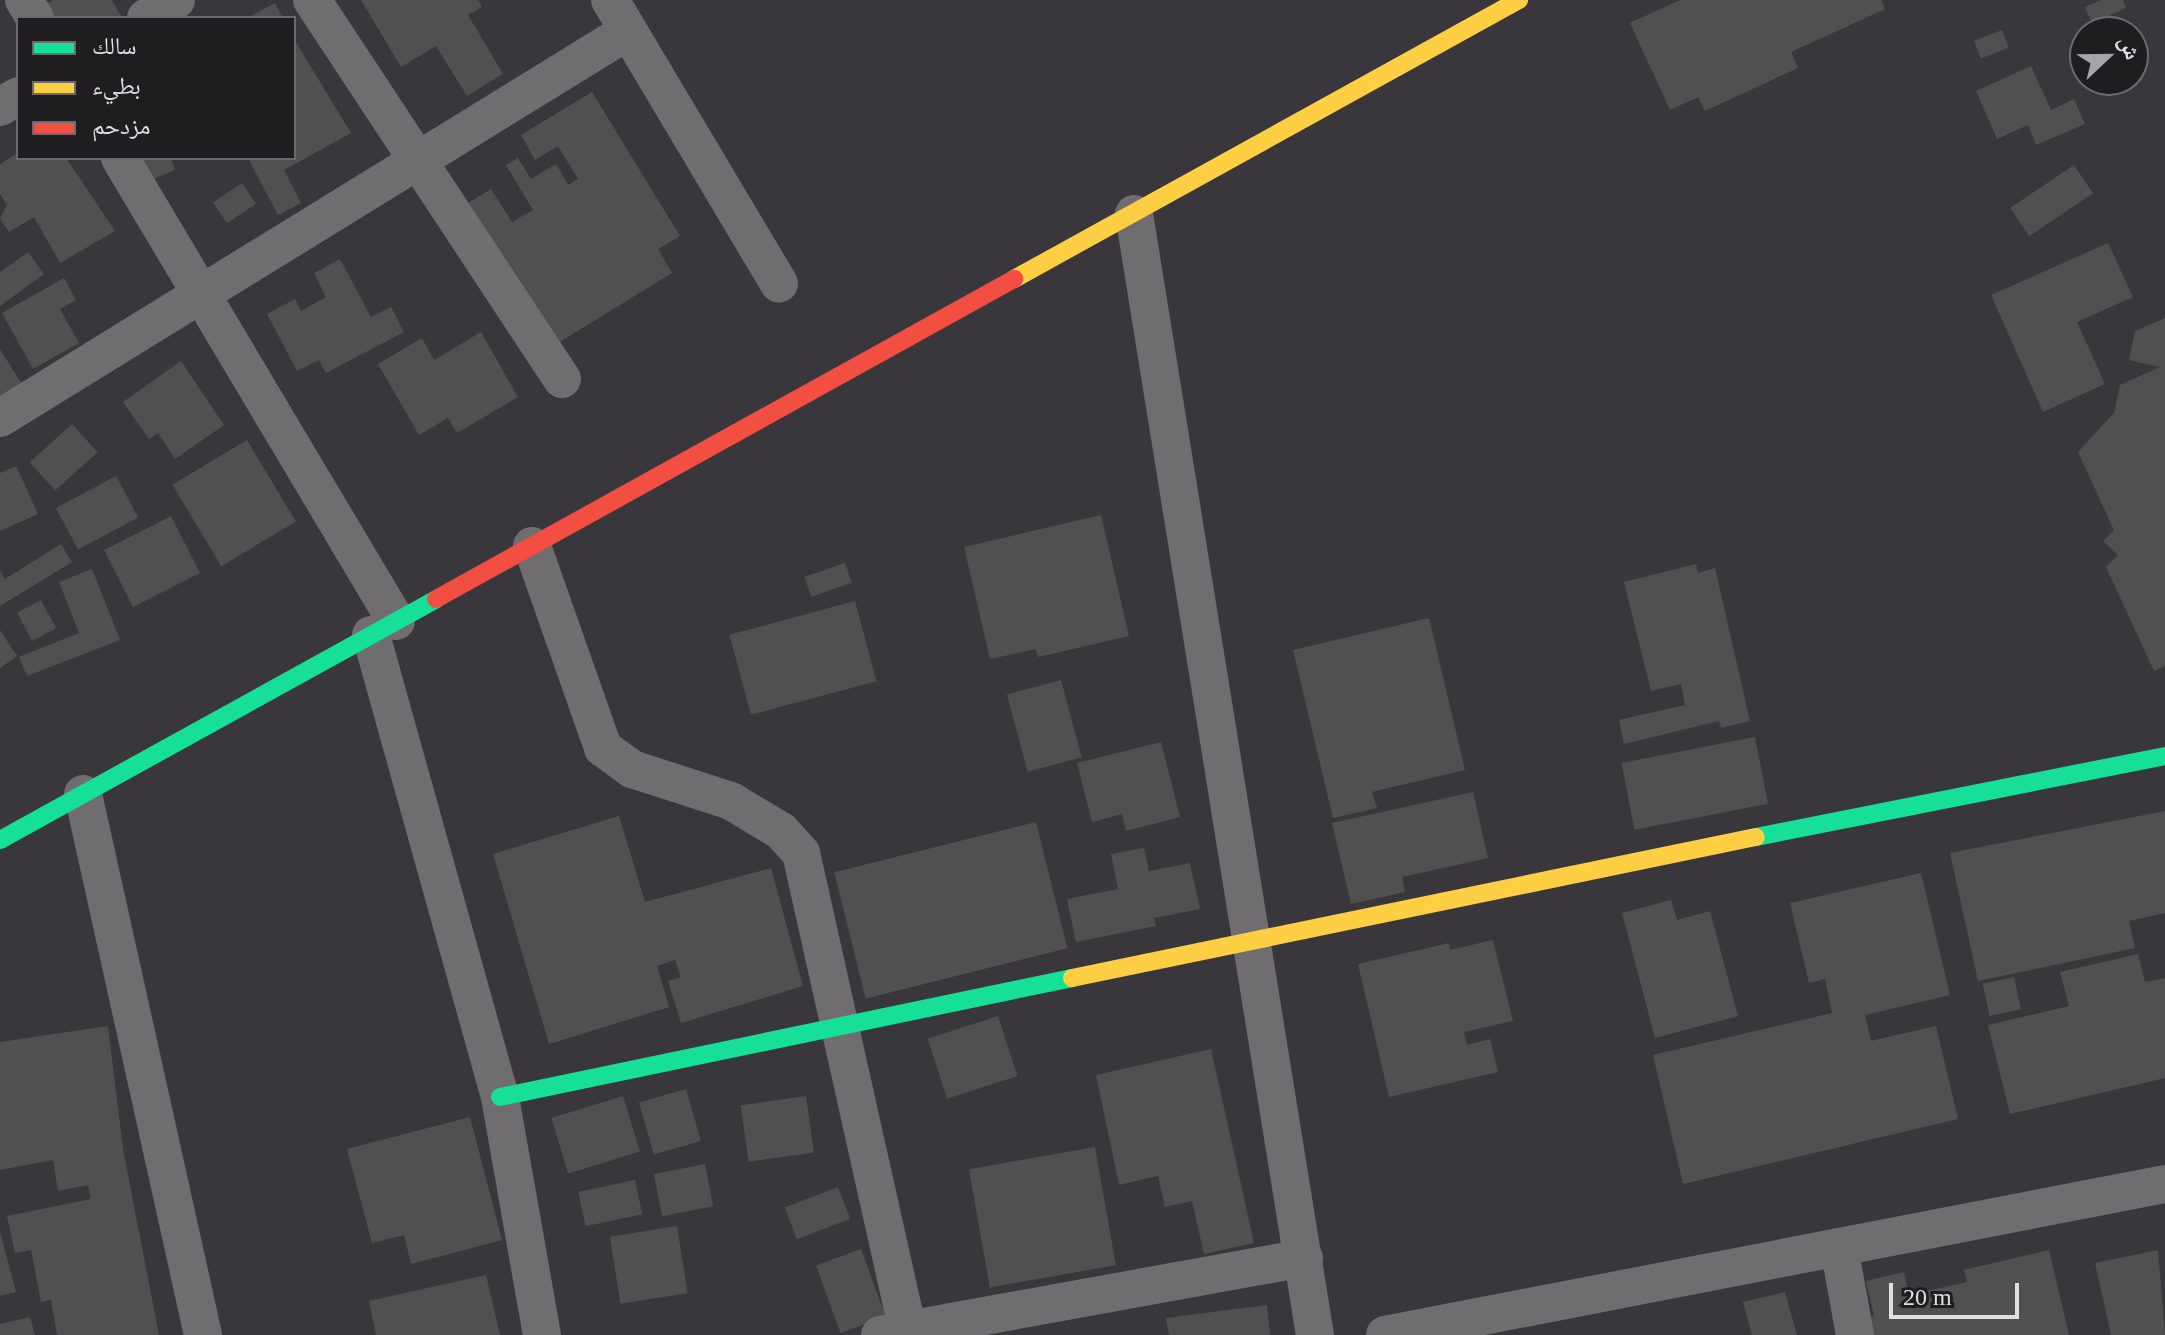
<!DOCTYPE html>
<meta charset="utf-8">
<style>
body{margin:0}
#map{position:relative;width:2165px;height:1335px;overflow:hidden;background:#39373b;font-family:"Times New Roman","Noto Naskh Arabic",serif}
div>[style]{position:absolute}
.building>*{inset:0;background:#505051;transform-origin:0 0}
.street>*{height:38px;margin:-19px;padding:0 19px;transform-origin:19px;border-radius:19px;background:#706d71}
.fast>*{height:18px;margin:-9px;padding:0 9px;transform-origin:9px;border-radius:9px;background:#16e098}
.slow>*{height:18px;margin:-9px;padding:0 9px;transform-origin:9px;border-radius:9px;background:#ffcf43}
.jam>*{height:18px;margin:-9px;padding:0 9px;transform-origin:9px;border-radius:9px;background:#f24e42}
span{translate:-50% -50%;white-space:nowrap;text-align:center;line-height:1.15;-webkit-text-stroke:6px #201d21;paint-order:stroke}
.legend{position:absolute;left:16px;top:16px;width:280px;height:144px;box-sizing:border-box;background:#201d21;border:2px solid #6d6a6f;margin:0;padding:10px 14px;list-style:none;font-size:24px;color:#e1dee3}
.legend li{display:flex;align-items:center;gap:16px;height:40px}
.legend b{width:40px;border:2px solid #6d6a6f}
.north{position:absolute;left:2069px;top:16px;width:80px;height:80px;box-sizing:border-box;background:#201d21;border:2px solid #6d6a6f;border-radius:50%;rotate:68deg;font-size:22px;font-weight:700;line-height:32px;text-align:center;color:#e1dee3}
.north::after{content:'';display:block;margin:auto;width:28px;height:36px;background:#a6a4a8;clip-path:polygon(50% 0,100% 100%,50% 72%,0 100%)}
.scale{position:absolute;left:1889px;top:1283px;width:130px;height:36px;box-sizing:border-box;border:4px solid #e1dee3;border-top:0;padding-left:10px;font-size:24px;line-height:28px;white-space:nowrap;color:#e1dee3;-webkit-text-stroke:6px #201d21;paint-order:stroke}
</style>
<div id="map">
<div class="building">
<div style="clip-path:polygon(53px 0,112px 0,122px 18px,42px 18px,37px 9px)"></div>
<div style="clip-path:polygon(361px 0,478px 0,482px 7px,468px 15px,503px 74px,467px 96px,436px 46px,401px 67px)"></div>
<div style="clip-path:polygon(1680px 0,1881px 0,1885px 9px,1791px 52px,1798px 68px,1705px 111px,1698px 97px,1670px 110px,1630px 23px)"></div>
<div style="clip-path:polygon(2101px 0,2123px 0,2126px 8px,2092px 23px,2085px 7px)"></div>
<div style="clip-path:polygon(275px 3px,283px 18px,247px 18px)"></div>
<div style="left:2002px;top:30px;width:19px;height:30px;rotate:69deg"></div>
<div style="clip-path:polygon(294px 39px,351px 133px,284px 170px,301px 203px,278px 215px,248px 158px,294px 158px)"></div>
<div style="clip-path:polygon(2031px 66px,2051px 110px,2074px 99px,2085px 124px,2036px 145px,2028px 125px,1997px 139px,1976px 91px)"></div>
<div style="clip-path:polygon(592px 92px,680px 236px,658px 249px,672px 273px,532px 359px,445px 217px,491px 189px,512px 222px,533px 210px,506px 165px,518px 158px,531px 179px,556px 164px,568px 185px,578px 179px,558px 146px,535px 160px,521px 135px)"></div>
<div style="clip-path:polygon(18px 153px,18px 158px,66px 158px,115px 231px,60px 263px,34px 217px,9px 232px,0 218px,7px 205px,0 194px,0 164px)"></div>
<div style="clip-path:polygon(123px 158px,171px 158px,175px 170px,134px 187px)"></div>
<div style="left:2074px;top:165px;width:34px;height:77px;rotate:56deg"></div>
<div style="left:242px;top:183px;width:25px;height:35px;rotate:56deg"></div>
<div style="clip-path:polygon(2108px 243px,2133px 297px,2077px 322px,2105px 384px,2043px 412px,1991px 295px)"></div>
<div style="clip-path:polygon(28px 252px,44px 274px,0 306px,0 272px)"></div>
<div style="clip-path:polygon(340px 259px,371px 317px,391px 307px,404px 332px,326px 373px,319px 360px,297px 371px,267px 314px,295px 299px,301px 311px,326px 297px,314px 273px)"></div>
<div style="clip-path:polygon(64px 278px,76px 300px,60px 309px,79px 343px,33px 369px,2px 313px)"></div>
<div style="clip-path:polygon(2165px 318px,2165px 666px,2154px 671px,2106px 567px,2118px 555px,2103px 541px,2114px 530px,2078px 452px,2114px 413px,2120px 385px,2160px 367px,2129px 360px,2135px 331px)"></div>
<div style="clip-path:polygon(481px 332px,518px 397px,457px 433px,448px 418px,419px 435px,378px 364px,422px 338px,434px 360px)"></div>
<div style="clip-path:polygon(0 349px,31px 399px,0 419px)"></div>
<div style="clip-path:polygon(181px 361px,224px 425px,175px 459px,158px 433px,149px 439px,123px 402px)"></div>
<div style="left:72px;top:424px;width:38px;height:57px;rotate:48deg"></div>
<div style="left:247px;top:440px;width:95px;height:87px;rotate:59deg"></div>
<div style="clip-path:polygon(16px 466px,38px 514px,0 531px,0 473px)"></div>
<div style="left:116px;top:476px;width:47px;height:68px;rotate:62deg"></div>
<div style="clip-path:polygon(1101px 515px,1129px 636px,1038px 657px,1036px 649px,990px 659px,964px 547px)"></div>
<div style="left:171px;top:516px;width:64px;height:75px;rotate:63deg"></div>
<div style="clip-path:polygon(61px 544px,72px 562px,0 606px,0 571px,5px 579px)"></div>
<div style="left:845px;top:563px;width:21px;height:43px;rotate:71deg"></div>
<div style="clip-path:polygon(1696px 564px,1698px 573px,1715px 568px,1750px 721px,1721px 728px,1719px 721px,1624px 744px,1619px 720px,1685px 705px,1681px 684px,1651px 691px,1624px 582px)"></div>
<div style="clip-path:polygon(92px 569px,120px 640px,27px 676px,19px 657px,79px 633px,59px 582px)"></div>
<div style="left:41px;top:600px;width:32px;height:27px;rotate:62deg"></div>
<div style="left:855px;top:601px;width:83px;height:130px;rotate:75deg"></div>
<div style="clip-path:polygon(1429px 618px,1465px 770px,1372px 792px,1377px 808px,1333px 818px,1293px 650px)"></div>
<div style="clip-path:polygon(0 630px,17px 656px,0 668px)"></div>
<div style="left:1061px;top:680px;width:80px;height:56px;rotate:75deg"></div>
<div style="left:1755px;top:737px;width:68px;height:136px;rotate:79deg"></div>
<div style="clip-path:polygon(1161px 742px,1180px 817px,1126px 831px,1122px 814px,1092px 822px,1077px 763px)"></div>
<div style="clip-path:polygon(1473px 792px,1488px 858px,1402px 877px,1405px 892px,1351px 904px,1332px 823px)"></div>
<div style="clip-path:polygon(2165px 811px,2165px 913px,2129px 921px,2135px 948px,1978px 981px,1950px 853px)"></div>
<div style="clip-path:polygon(619px 816px,645px 902px,771px 868px,803px 986px,681px 1023px,668px 981px,681px 977px,675px 960px,657px 966px,669px 1007px,549px 1044px,493px 854px)"></div>
<div style="left:1036px;top:822px;width:130px;height:208px;rotate:76deg"></div>
<div style="clip-path:polygon(1144px 848px,1149px 871px,1190px 863px,1200px 909px,1154px 918px,1156px 926px,1076px 942px,1067px 899px,1118px 889px,1111px 854px)"></div>
<div style="clip-path:polygon(1921px 873px,1950px 995px,1865px 1015px,1871px 1041px,1936px 1026px,1958px 1119px,1683px 1184px,1653px 1055px,1832px 1013px,1825px 979px,1809px 983px,1790px 903px)"></div>
<div style="clip-path:polygon(1671px 900px,1677px 920px,1710px 911px,1738px 1016px,1655px 1038px,1622px 913px)"></div>
<div style="clip-path:polygon(1493px 940px,1513px 1021px,1464px 1032px,1467px 1045px,1490px 1039px,1498px 1072px,1389px 1097px,1358px 964px,1449px 943px,1450px 950px)"></div>
<div style="clip-path:polygon(2138px 954px,2145px 982px,2165px 978px,2165px 1078px,2010px 1114px,1988px 1025px,2069px 1006px,2060px 972px)"></div>
<div style="left:2014px;top:977px;width:33px;height:32px;rotate:78deg"></div>
<div style="left:998px;top:1016px;width:63px;height:74px;rotate:72deg"></div>
<div style="clip-path:polygon(108px 1026px,123px 1149px,159px 1335px,57px 1335px,51px 1300px,41px 1302px,31px 1250px,15px 1253px,7px 1216px,91px 1199px,88px 1185px,58px 1191px,53px 1160px,0 1170px,0 1042px)"></div>
<div style="clip-path:polygon(1211px 1049px,1254px 1243px,1204px 1254px,1192px 1201px,1165px 1207px,1158px 1176px,1119px 1185px,1096px 1075px)"></div>
<div style="left:686px;top:1089px;width:54px;height:49px;rotate:74deg"></div>
<div style="left:623px;top:1096px;width:58px;height:75px;rotate:73deg"></div>
<div style="left:806px;top:1096px;width:57px;height:66px;rotate:82deg"></div>
<div style="clip-path:polygon(470px 1117px,502px 1240px,411px 1264px,404px 1235px,372px 1243px,347px 1149px)"></div>
<div style="left:1095px;top:1147px;width:120px;height:128px;rotate:80deg"></div>
<div style="left:705px;top:1164px;width:43px;height:52px;rotate:79deg"></div>
<div style="left:635px;top:1180px;width:35px;height:58px;rotate:78deg"></div>
<div style="left:838px;top:1187px;width:34px;height:57px;rotate:69deg"></div>
<div style="left:677px;top:1226px;width:68px;height:68px;rotate:81deg"></div>
<div style="clip-path:polygon(0 1232px,16px 1292px,0 1296px)"></div>
<div style="left:861px;top:1249px;width:72px;height:48px;rotate:70deg"></div>
<div style="clip-path:polygon(2049px 1250px,2069px 1335px,1866px 1335px,1863px 1319px,1874px 1316px,1866px 1281px,1904px 1272px,1909px 1295px,1967px 1282px,1964px 1270px)"></div>
<div style="clip-path:polygon(2158px 1250px,2165px 1335px,2111px 1335px,2095px 1263px)"></div>
<div style="clip-path:polygon(486px 1275px,500px 1335px,376px 1335px,369px 1301px)"></div>
<div style="clip-path:polygon(1785px 1292px,1797px 1335px,1752px 1335px,1743px 1302px)"></div>
<div style="clip-path:polygon(1267px 1305px,1270px 1335px,1169px 1335px,1166px 1318px)"></div>
<div style="clip-path:polygon(30px 1317px,35px 1335px,0 1335px,0 1324px)"></div>
</div>
<div class="street">
<div style="left:24px;top:0;width:21px;rotate:59deg"></div>
<div style="left:312px;top:0;width:454px;rotate:56.6deg"></div>
<div style="left:610px;top:0;width:330px;rotate:59.2deg"></div>
<div style="left:146px;top:18px;width:35px;rotate:-31deg"></div>
<div style="left:0;top:107px;width:21px;rotate:-31deg"></div>
<div style="left:120px;top:158px;width:539px;rotate:59.2deg"></div>
<div style="left:1134px;top:214px;width:1136px;rotate:80.83deg"></div>
<div style="left:0;top:418px;width:738px;rotate:-31.64deg"></div>
<div style="left:532px;top:546px;width:214px;rotate:70.6deg"></div>
<div style="left:603px;top:748px;width:36px;rotate:36deg"></div>
<div style="left:632px;top:769px;width:104px;rotate:17.9deg"></div>
<div style="left:731px;top:801px;width:58px;rotate:31deg"></div>
<div style="left:781px;top:831px;width:30px;rotate:48deg"></div>
<div style="left:801px;top:853px;width:489px;rotate:77.4deg"></div>
<div style="left:371px;top:635px;width:480px;rotate:74.4deg"></div>
<div style="left:500px;top:1097px;width:242px;rotate:80deg"></div>
<div style="left:83px;top:794px;width:554px;rotate:77.49deg"></div>
<div style="left:1839px;top:1247px;width:89px;rotate:79.7deg"></div>
<div style="left:880px;top:1335px;width:431px;rotate:-10.3deg"></div>
<div style="left:1385px;top:1335px;width:794px;rotate:-10.96deg"></div>
</div>
<div class="fast">
<div style="left:1756px;top:837px;width:417px;rotate:-11.2deg"></div>
<div style="left:0;top:840px;width:498px;rotate:-28.9deg"></div>
<div style="left:500px;top:1097px;width:584px;rotate:-11.75deg"></div>
</div>
<div class="slow">
<div style="left:1014px;top:279px;width:577px;rotate:-28.92deg"></div>
<div style="left:1072px;top:978px;width:698px;rotate:-11.65deg"></div>
</div>
<div class="jam">
<div style="left:436px;top:599px;width:661px;rotate:-28.97deg"></div>
</div>
<ul class="legend">
<li><b style="height:10px;background:#16e098"></b>سالك</li>
<li><b style="height:10px;background:#ffcf43"></b>بطيء</li>
<li><b style="height:10px;background:#f24e42"></b>مزدحم</li>
</ul>
<div class="north">ش</div>
<div class="scale">20 m</div>
</div>
